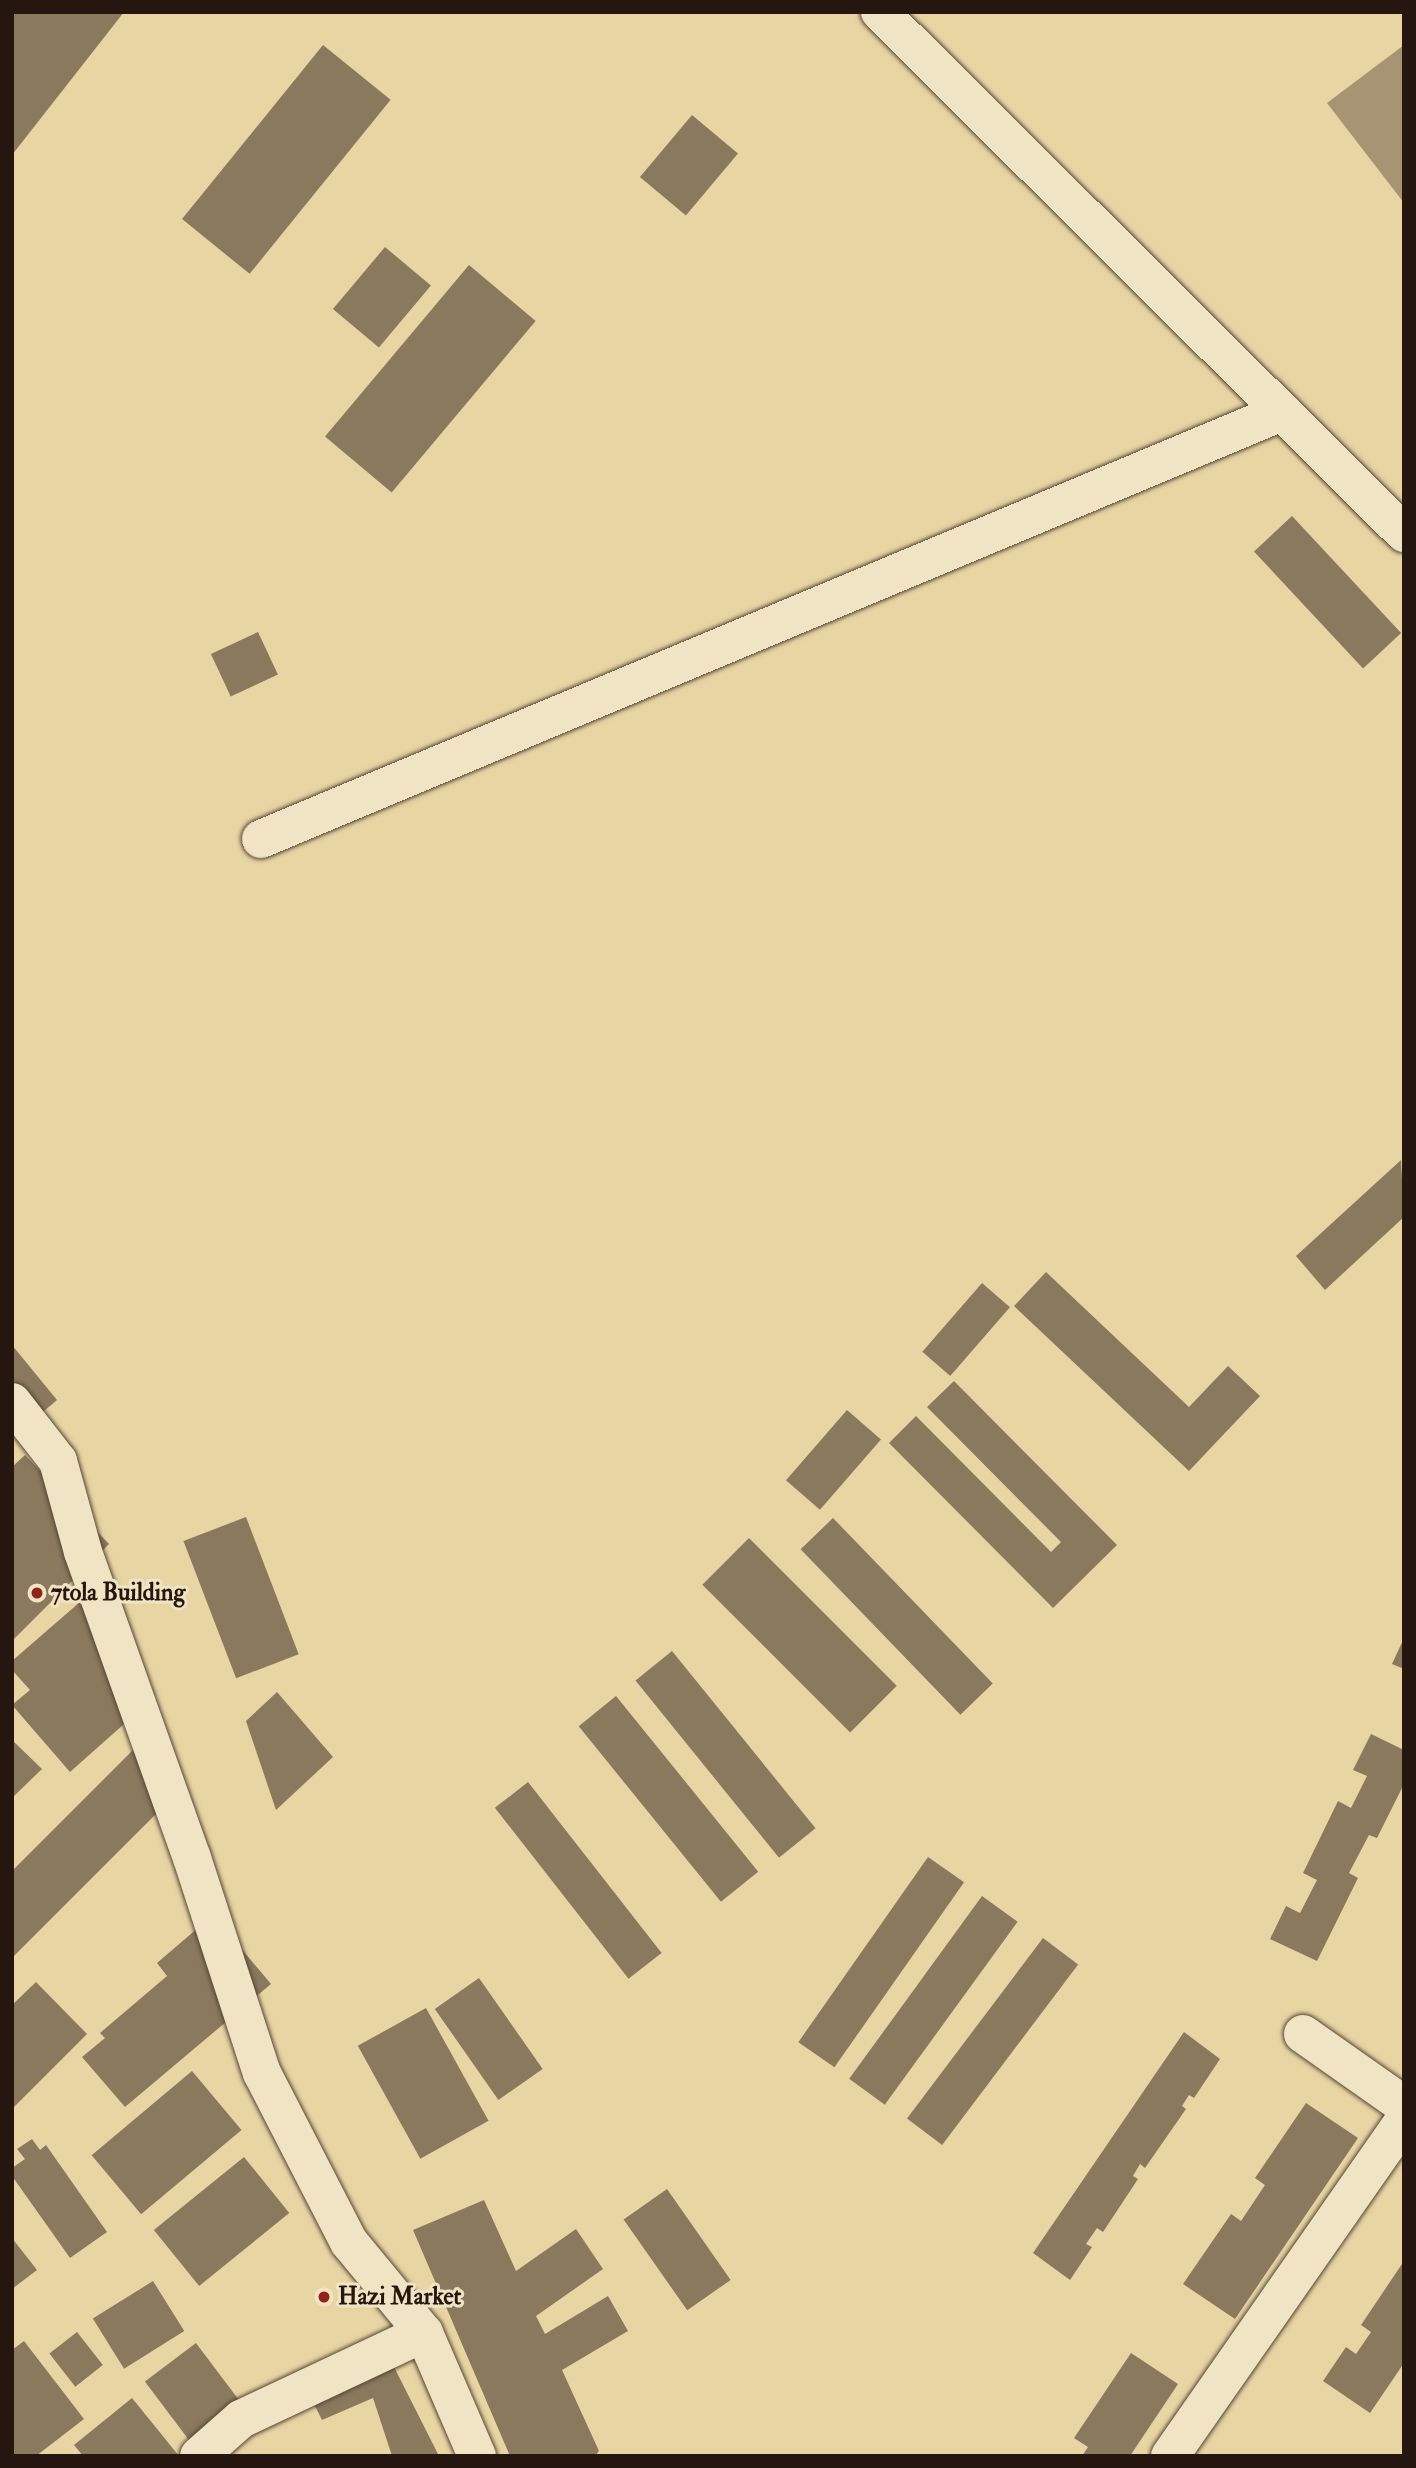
<!DOCTYPE html>
<style>
body{margin:0}
#map{position:relative;width:1416px;height:2468px;overflow:hidden;background:#e8d5a4;font-family:"IM FELL Double Pica",serif}
div>[style]{position:absolute}
.water>*{inset:0;background:#a69472}
.building>*{inset:0;background:#8b795d;transform-origin:0 0}
.roads{filter:drop-shadow(0 0 2px #564635) drop-shadow(0 0 2px #564635)}
.minor>*{height:38px;margin:-19px;padding:0 19px;transform-origin:19px;border-radius:19px;background:#f0e4c4}
.dots>*{width:19px;height:19px;translate:-50% -50%;box-sizing:border-box;border:4px solid #f0e4c4;border-radius:50%}
span{translate:-50% -50%;white-space:nowrap;text-align:center;line-height:1.15;-webkit-text-stroke:6px #f0e4c4;paint-order:stroke}
.poi-label{font-size:24px;color:#261610;font-weight:700}
.left{translate:0 -50%;text-align:left}
.frame{position:absolute;inset:0;border:14px solid #261610;pointer-events:none}
</style>
<div id="map">
<div class="water">
<div style="clip-path:polygon(1404px 45px,1404px 203px,1327px 103px)"></div>
</div>
<div class="building">
<div style="clip-path:polygon(12px 12px,124px 12px,12px 155px)"></div>
<div style="left:323px;top:45px;width:87px;height:224px;rotate:39deg"></div>
<div style="left:692px;top:115px;width:60px;height:81px;rotate:40deg"></div>
<div style="left:385px;top:247px;width:60px;height:81px;rotate:40deg"></div>
<div style="left:469px;top:265px;width:87px;height:224px;rotate:40deg"></div>
<div style="left:1292px;top:516px;width:160px;height:52px;rotate:47deg"></div>
<div style="left:258px;top:632px;width:47px;height:52px;rotate:65deg"></div>
<div style="clip-path:polygon(1401px 1160px,1404px 1217px,1325px 1290px,1296px 1256px)"></div>
<div style="clip-path:polygon(1046px 1272px,1189px 1407px,1228px 1366px,1260px 1396px,1189px 1471px,1014px 1306px)"></div>
<div style="left:982px;top:1283px;width:37px;height:91px;rotate:41deg"></div>
<div style="clip-path:polygon(12px 1345px,57px 1400px,37px 1417px,12px 1386px)"></div>
<div style="clip-path:polygon(954px 1381px,1117px 1545px,1053px 1608px,889px 1443px,916px 1416px,1051px 1552px,1061px 1542px,927px 1407px)"></div>
<div style="left:847px;top:1410px;width:45px;height:93px;rotate:41deg"></div>
<div style="clip-path:polygon(25px 1455px,109px 1544px,12px 1641px,12px 1467px)"></div>
<div style="left:246px;top:1517px;width:147px;height:67px;rotate:69deg"></div>
<div style="left:833px;top:1518px;width:230px;height:45px;rotate:46deg"></div>
<div style="left:749px;top:1538px;width:209px;height:66px;rotate:45deg"></div>
<div style="clip-path:polygon(88px 1595px,150px 1701px,70px 1772px,12px 1705px,30px 1690px,12px 1670px,12px 1661px)"></div>
<div style="clip-path:polygon(1404px 1638px,1404px 1669px,1392px 1664px)"></div>
<div style="left:672px;top:1651px;width:228px;height:47px;rotate:51deg"></div>
<div style="clip-path:polygon(277px 1692px,333px 1757px,276px 1810px,246px 1721px)"></div>
<div style="left:616px;top:1696px;width:226px;height:48px;rotate:51deg"></div>
<div style="clip-path:polygon(1371px 1734px,1404px 1750px,1404px 1784px,1377px 1838px,1369px 1835px,1349px 1873px,1358px 1878px,1317px 1961px,1270px 1939px,1286px 1906px,1300px 1913px,1317px 1880px,1303px 1873px,1338px 1801px,1351px 1808px,1367px 1776px,1353px 1770px)"></div>
<div style="clip-path:polygon(12px 1740px,42px 1769px,12px 1798px)"></div>
<div style="clip-path:polygon(141px 1742px,185px 1785px,12px 1958px,12px 1871px)"></div>
<div style="left:528px;top:1782px;width:217px;height:42px;rotate:52deg"></div>
<div style="left:928px;top:1857px;width:44px;height:226px;rotate:35deg"></div>
<div style="left:982px;top:1896px;width:44px;height:226px;rotate:36deg"></div>
<div style="clip-path:polygon(213px 1915px,271px 1984px,125px 2107px,82px 2057px,105px 2038px,100px 2033px,167px 1976px,157px 1963px)"></div>
<div style="left:1043px;top:1938px;width:44px;height:226px;rotate:37deg"></div>
<div style="left:479px;top:1978px;width:111px;height:54px;rotate:55deg"></div>
<div style="clip-path:polygon(36px 1982px,87px 2034px,12px 2109px,12px 2005px)"></div>
<div style="left:426px;top:2008px;width:129px;height:78px;rotate:61deg"></div>
<div style="clip-path:polygon(1184px 2032px,1220px 2059px,1194px 2098px,1189px 2095px,1182px 2106px,1186px 2109px,1145px 2168px,1140px 2164px,1133px 2176px,1138px 2179px,1103px 2232px,1097px 2228px,1086px 2244px,1092px 2247px,1070px 2280px,1033px 2253px)"></div>
<div style="left:192px;top:2071px;width:77px;height:131px;rotate:50deg"></div>
<div style="clip-path:polygon(1306px 2103px,1358px 2138px,1235px 2319px,1183px 2284px,1231px 2214px,1241px 2221px,1265px 2185px,1255px 2178px)"></div>
<div style="clip-path:polygon(32px 2139px,40px 2150px,46px 2145px,107px 2232px,70px 2258px,12px 2176px,12px 2168px,25px 2159px,17px 2149px)"></div>
<div style="left:244px;top:2157px;width:72px;height:116px;rotate:51deg"></div>
<div style="left:667px;top:2189px;width:111px;height:53px;rotate:55deg"></div>
<div style="clip-path:polygon(484px 2200px,516px 2271px,576px 2229px,603px 2269px,536px 2316px,545px 2334px,608px 2296px,628px 2331px,562px 2370px,599px 2451px,595px 2456px,510px 2456px,413px 2230px)"></div>
<div style="clip-path:polygon(12px 2238px,37px 2270px,12px 2289px)"></div>
<div style="clip-path:polygon(1404px 2261px,1404px 2363px,1370px 2413px,1323px 2381px,1346px 2347px,1356px 2354px,1371px 2332px,1361px 2325px)"></div>
<div style="left:153px;top:2281px;width:59px;height:71px;rotate:58deg"></div>
<div style="left:77px;top:2332px;width:42px;height:35px;rotate:52deg"></div>
<div style="clip-path:polygon(24px 2341px,84px 2419px,36px 2456px,12px 2456px,12px 2350px)"></div>
<div style="left:196px;top:2343px;width:80px;height:64px;rotate:53deg"></div>
<div style="clip-path:polygon(1131px 2353px,1178px 2384px,1130px 2456px,1082px 2456px,1088px 2447px,1074px 2438px)"></div>
<div style="clip-path:polygon(389px 2357px,439px 2456px,392px 2456px,373px 2398px,322px 2420px,310px 2396px)"></div>
<div style="clip-path:polygon(132px 2398px,179px 2456px,83px 2456px,74px 2445px)"></div>
</div>
<div class="roads">
<div class="minor">
<div style="left:880px;top:12px;width:739px;rotate:44.84deg"></div>
<div style="left:261px;top:839px;width:1107px;rotate:-22.7deg"></div>
<div style="left:12px;top:1402px;width:75px;rotate:52.1deg"></div>
<div style="left:58px;top:1461px;width:94px;rotate:74.6deg"></div>
<div style="left:83px;top:1552px;width:325px;rotate:70.4deg"></div>
<div style="left:192px;top:1858px;width:226px;rotate:72deg"></div>
<div style="left:262px;top:2073px;width:190px;rotate:62.8deg"></div>
<div style="left:349px;top:2242px;width:118px;rotate:50.5deg"></div>
<div style="left:424px;top:2333px;width:134px;rotate:66.7deg"></div>
<div style="left:1303px;top:2034px;width:123px;rotate:35.1deg"></div>
<div style="left:199px;top:2456px;width:56px;rotate:-41.4deg"></div>
<div style="left:241px;top:2419px;width:202px;rotate:-25.2deg"></div>
<div style="left:1170px;top:2456px;width:409px;rotate:-55.1deg"></div>
</div>
</div>
<div class="dots">
<div style="left:37px;top:1593px;background:#8f2418"></div>
<div style="left:324px;top:2297px;background:#8f2418"></div>
</div>
<div class="poi-label">
<span class="left" style="left:51px;top:1593px">7tola Building</span>
<span class="left" style="left:338px;top:2297px">Hazi Market</span>
</div>
<div class="frame"></div>
</div>
